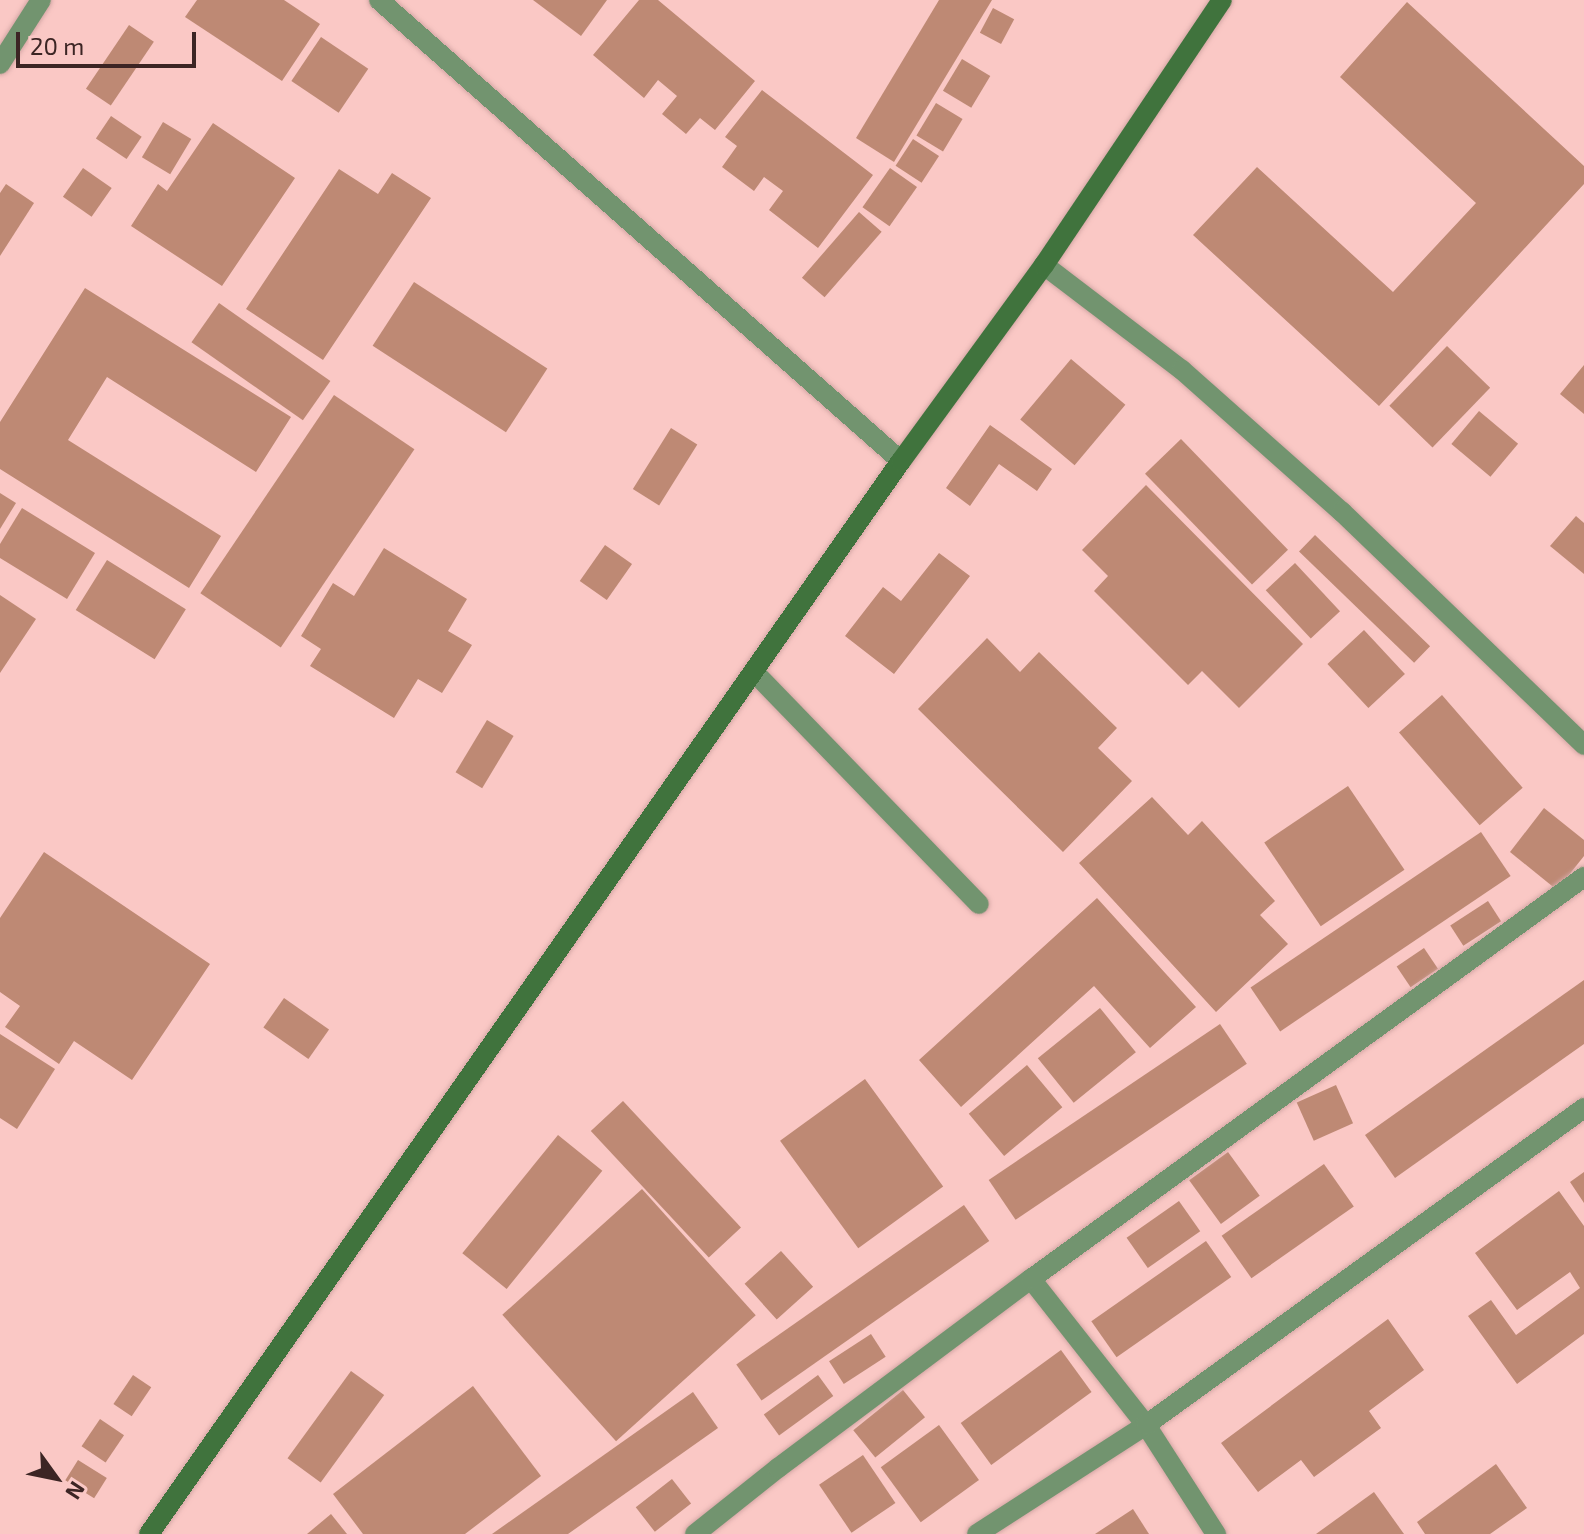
<!DOCTYPE html>
<style>
body{margin:0}
#map{position:relative;width:1584px;height:1534px;overflow:hidden;background:#fac8c5;font-family:"Exo 2",sans-serif}
div>[style]{position:absolute}
.building>*{inset:0;background:#be8974;transform-origin:0 0}
.roads{filter:drop-shadow(0 0 2px #d4a7a5) drop-shadow(0 0 2px #d4a7a5)}
.street>*{height:20px;margin:-10px;padding:0 10px;transform-origin:10px;border-radius:10px;background:#72946f}
.secondary>*{height:20px;margin:-10px;padding:0 10px;transform-origin:10px;border-radius:10px;background:#40733d}
span{translate:-50% -50%;white-space:nowrap;text-align:center;line-height:1.15;-webkit-text-stroke:6px #fac8c5;paint-order:stroke}
.north{position:absolute;left:16px;top:1438px;width:80px;height:80px;-webkit-text-stroke:6px #fac8c5;paint-order:stroke;rotate:123deg;font-size:22px;font-weight:700;line-height:32px;text-align:center;color:#3c2524}
.north::after{content:'';display:block;margin:auto;width:28px;height:36px;background:#3c2524;clip-path:polygon(50% 0,100% 100%,50% 72%,0 100%)}
.scale{position:absolute;left:16px;top:32px;width:180px;height:36px;box-sizing:border-box;border:4px solid #3c2524;border-top:0;padding-left:10px;font-size:24px;line-height:28px;white-space:nowrap;color:#3c2524;-webkit-text-stroke:6px #fac8c5;paint-order:stroke}
</style>
<div id="map">
<div class="building">
<div style="clip-path:polygon(197px 0,284px 0,320px 24px,282px 81px,185px 17px)"></div>
<div style="clip-path:polygon(533px 0,607px 0,581px 36px)"></div>
<div style="clip-path:polygon(639px 0,658px 0,755px 81px,715px 130px,700px 118px,686px 134px,662px 114px,677px 96px,658px 80px,644px 98px,593px 55px)"></div>
<div style="clip-path:polygon(939px 0,992px 0,894px 162px,856px 138px)"></div>
<div style="clip-path:polygon(1407px 2px,1584px 166px,1584px 184px,1379px 406px,1193px 235px,1257px 167px,1393px 292px,1476px 203px,1340px 77px)"></div>
<div style="left:993px;top:8px;width:24px;height:28px;rotate:28deg"></div>
<div style="left:129px;top:25px;width:30px;height:77px;rotate:34deg"></div>
<div style="left:321px;top:37px;width:57px;height:53px;rotate:34deg"></div>
<div style="left:962px;top:59px;width:33px;height:37px;rotate:31deg"></div>
<div style="clip-path:polygon(762px 90px,873px 175px,818px 248px,769px 210px,783px 191px,764px 177px,754px 191px,722px 167px,737px 146px,725px 137px)"></div>
<div style="left:936px;top:103px;width:31px;height:38px;rotate:31deg"></div>
<div style="left:111px;top:116px;width:37px;height:27px;rotate:34deg"></div>
<div style="left:163px;top:122px;width:33px;height:41px;rotate:31deg"></div>
<div style="clip-path:polygon(213px 123px,295px 178px,222px 286px,131px 226px,158px 184px,167px 191px)"></div>
<div style="left:913px;top:139px;width:31px;height:32px;rotate:33deg"></div>
<div style="left:83px;top:168px;width:35px;height:35px;rotate:35deg"></div>
<div style="left:890px;top:168px;width:33px;height:48px;rotate:35deg"></div>
<div style="clip-path:polygon(339px 169px,378px 194px,392px 173px,431px 198px,323px 360px,246px 309px)"></div>
<div style="clip-path:polygon(6px 184px,34px 203px,0 256px,0 193px)"></div>
<div style="left:859px;top:212px;width:30px;height:87px;rotate:41deg"></div>
<div style="left:414px;top:282px;width:159px;height:76px;rotate:33deg"></div>
<div style="clip-path:polygon(85px 288px,291px 417px,256px 472px,107px 377px,68px 440px,221px 536px,189px 588px,0 469px,0 422px)"></div>
<div style="left:219px;top:303px;width:136px;height:48px;rotate:35deg"></div>
<div style="left:1447px;top:346px;width:60px;height:83px;rotate:44deg"></div>
<div style="left:1071px;top:359px;width:71px;height:79px;rotate:40deg"></div>
<div style="clip-path:polygon(1584px 365px,1584px 414px,1560px 394px)"></div>
<div style="left:334px;top:395px;width:97px;height:239px;rotate:34deg"></div>
<div style="left:1479px;top:411px;width:51px;height:43px;rotate:40deg"></div>
<div style="clip-path:polygon(990px 425px,1052px 469px,1037px 491px,999px 464px,970px 506px,946px 488px)"></div>
<div style="left:671px;top:428px;width:31px;height:72px;rotate:32deg"></div>
<div style="left:1181px;top:439px;width:154px;height:50px;rotate:46deg"></div>
<div style="clip-path:polygon(1146px 485px,1303px 644px,1239px 708px,1202px 671px,1188px 685px,1094px 591px,1108px 576px,1082px 550px)"></div>
<div style="clip-path:polygon(0 493px,16px 503px,0 529px)"></div>
<div style="clip-path:polygon(22px 508px,95px 553px,67px 599px,0 558px,0 544px)"></div>
<div style="clip-path:polygon(1576px 516px,1584px 523px,1584px 574px,1550px 546px)"></div>
<div style="left:1315px;top:535px;width:160px;height:23px;rotate:44deg"></div>
<div style="left:605px;top:545px;width:33px;height:44px;rotate:35deg"></div>
<div style="clip-path:polygon(384px 548px,467px 599px,448px 631px,472px 645px,442px 693px,418px 679px,394px 718px,310px 666px,321px 649px,301px 636px,333px 583px,354px 596px)"></div>
<div style="clip-path:polygon(939px 553px,970px 576px,894px 674px,845px 636px,883px 587px,901px 601px)"></div>
<div style="left:107px;top:560px;width:93px;height:59px;rotate:32deg"></div>
<div style="left:1295px;top:563px;width:66px;height:40px;rotate:47deg"></div>
<div style="clip-path:polygon(0 595px,36px 619px,0 673px)"></div>
<div style="left:1364px;top:630px;width:60px;height:50px;rotate:47deg"></div>
<div style="clip-path:polygon(987px 638px,1020px 672px,1039px 652px,1117px 728px,1098px 748px,1132px 781px,1063px 852px,918px 709px)"></div>
<div style="left:1442px;top:695px;width:123px;height:57px;rotate:49deg"></div>
<div style="left:487px;top:720px;width:31px;height:61px;rotate:31deg"></div>
<div style="left:1348px;top:786px;width:101px;height:101px;rotate:56deg"></div>
<div style="clip-path:polygon(1152px 797px,1188px 835px,1202px 821px,1275px 901px,1260px 915px,1288px 944px,1216px 1012px,1079px 863px)"></div>
<div style="clip-path:polygon(1544px 808px,1584px 840px,1584px 856px,1557px 890px,1510px 852px)"></div>
<div style="left:1481px;top:832px;width:53px;height:278px;rotate:56deg"></div>
<div style="clip-path:polygon(44px 852px,210px 964px,132px 1080px,74px 1041px,59px 1064px,5px 1027px,20px 1006px,0 992px,0 918px)"></div>
<div style="clip-path:polygon(1097px 898px,1196px 1007px,1150px 1048px,1094px 986px,961px 1107px,919px 1060px)"></div>
<div style="left:1488px;top:901px;width:24px;height:45px;rotate:57deg"></div>
<div style="left:1424px;top:948px;width:25px;height:33px;rotate:56deg"></div>
<div style="clip-path:polygon(1584px 980px,1584px 1044px,1395px 1178px,1365px 1135px)"></div>
<div style="left:284px;top:998px;width:55px;height:36px;rotate:35deg"></div>
<div style="left:1100px;top:1008px;width:57px;height:80px;rotate:51deg"></div>
<div style="left:1220px;top:1024px;width:48px;height:279px;rotate:56deg"></div>
<div style="clip-path:polygon(0 1034px,55px 1069px,17px 1129px,0 1118px)"></div>
<div style="left:1027px;top:1065px;width:55px;height:76px;rotate:50deg"></div>
<div style="left:865px;top:1079px;width:133px;height:105px;rotate:54deg"></div>
<div style="left:1336px;top:1085px;width:42px;height:43px;rotate:66deg"></div>
<div style="left:623px;top:1101px;width:173px;height:44px;rotate:47deg"></div>
<div style="left:558px;top:1135px;width:57px;height:152px;rotate:39deg"></div>
<div style="left:1228px;top:1152px;width:54px;height:48px;rotate:54deg"></div>
<div style="left:1324px;top:1164px;width:52px;height:125px;rotate:55deg"></div>
<div style="clip-path:polygon(1584px 1172px,1584px 1203px,1570px 1182px)"></div>
<div style="left:642px;top:1189px;width:170px;height:188px;rotate:48deg"></div>
<div style="clip-path:polygon(1559px 1191px,1584px 1226px,1584px 1334px,1517px 1384px,1468px 1316px,1491px 1300px,1516px 1335px,1580px 1288px,1570px 1272px,1517px 1310px,1475px 1253px)"></div>
<div style="left:1179px;top:1201px;width:37px;height:64px;rotate:55deg"></div>
<div style="left:964px;top:1205px;width:44px;height:278px;rotate:55deg"></div>
<div style="left:1206px;top:1241px;width:44px;height:140px;rotate:55deg"></div>
<div style="left:781px;top:1251px;width:48px;height:49px;rotate:48deg"></div>
<div style="clip-path:polygon(1388px 1319px,1424px 1370px,1369px 1411px,1381px 1428px,1314px 1477px,1301px 1460px,1258px 1492px,1221px 1443px)"></div>
<div style="left:871px;top:1334px;width:27px;height:50px;rotate:57deg"></div>
<div style="left:1061px;top:1350px;width:52px;height:124px;rotate:54deg"></div>
<div style="left:351px;top:1371px;width:41px;height:108px;rotate:36deg"></div>
<div style="left:133px;top:1375px;width:22px;height:35px;rotate:34deg"></div>
<div style="left:818px;top:1375px;width:26px;height:67px;rotate:54deg"></div>
<div style="clip-path:polygon(473px 1386px,541px 1476px,465px 1534px,363px 1534px,333px 1494px)"></div>
<div style="left:903px;top:1390px;width:35px;height:64px;rotate:51deg"></div>
<div style="clip-path:polygon(693px 1392px,718px 1428px,568px 1534px,492px 1534px)"></div>
<div style="left:100px;top:1419px;width:29px;height:33px;rotate:34deg"></div>
<div style="left:939px;top:1425px;width:68px;height:72px;rotate:54deg"></div>
<div style="left:863px;top:1455px;width:58px;height:53px;rotate:56deg"></div>
<div style="left:78px;top:1460px;width:34px;height:24px;rotate:32deg"></div>
<div style="clip-path:polygon(1496px 1464px,1527px 1508px,1490px 1534px,1425px 1534px,1417px 1522px)"></div>
<div style="left:672px;top:1479px;width:31px;height:46px;rotate:52deg"></div>
<div style="clip-path:polygon(1374px 1492px,1404px 1534px,1316px 1534px)"></div>
<div style="clip-path:polygon(1133px 1509px,1149px 1534px,1095px 1534px)"></div>
<div style="clip-path:polygon(331px 1514px,347px 1534px,307px 1534px)"></div>
</div>
<div class="roads">
<div class="street">
<div style="left:379px;top:0;width:696px;rotate:41.45deg"></div>
<div style="left:0;top:64px;width:76px;rotate:-57.4deg"></div>
<div style="left:1044px;top:265px;width:173px;rotate:37.3deg"></div>
<div style="left:1182px;top:370px;width:214px;rotate:41.6deg"></div>
<div style="left:1342px;top:512px;width:336px;rotate:43.9deg"></div>
<div style="left:754px;top:672px;width:323px;rotate:45.9deg"></div>
<div style="left:1031px;top:1279px;width:186px;rotate:51.8deg"></div>
<div style="left:1146px;top:1425px;width:130px;rotate:57.3deg"></div>
<div style="left:695px;top:1534px;width:106px;rotate:-38.5deg"></div>
<div style="left:778px;top:1468px;width:316px;rotate:-36.8deg"></div>
<div style="left:1031px;top:1279px;width:684px;rotate:-36.02deg"></div>
<div style="left:977px;top:1534px;width:201px;rotate:-32.8deg"></div>
<div style="left:1146px;top:1425px;width:541px;rotate:-35.89deg"></div>
</div>
<div class="secondary">
<div style="left:149px;top:1534px;width:1310px;rotate:-54.98deg"></div>
<div style="left:901px;top:461px;width:243px;rotate:-53.9deg"></div>
<div style="left:1044px;top:265px;width:319px;rotate:-56.1deg"></div>
</div>
</div>
<div class="north">N</div>
<div class="scale">20 m</div>
</div>
